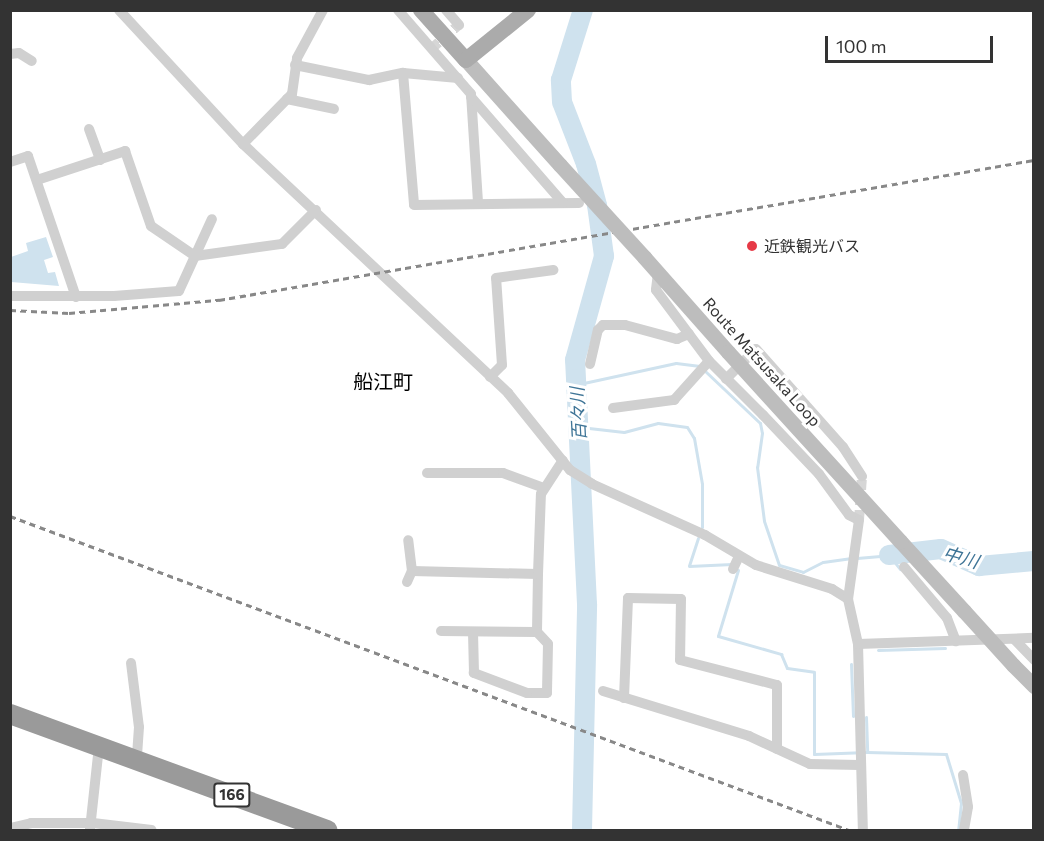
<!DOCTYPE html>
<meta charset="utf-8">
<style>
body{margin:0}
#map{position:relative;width:1044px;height:841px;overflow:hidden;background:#fff;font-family:Commissioner,"Noto Sans JP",sans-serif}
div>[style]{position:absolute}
.water>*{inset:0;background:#cfe2ee}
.stream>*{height:3px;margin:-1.5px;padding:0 1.5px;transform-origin:1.5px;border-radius:1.5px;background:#cfe2ee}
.river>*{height:20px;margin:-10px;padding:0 10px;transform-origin:10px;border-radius:10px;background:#cfe2ee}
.street-tunnel>*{height:10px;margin-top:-5px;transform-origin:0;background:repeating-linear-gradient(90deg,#d6d6d6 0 10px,transparent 0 15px)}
.street>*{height:10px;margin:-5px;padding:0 5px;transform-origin:5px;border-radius:5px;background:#d0d0d0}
.secondary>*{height:15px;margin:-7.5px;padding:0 7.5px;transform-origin:7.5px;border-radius:7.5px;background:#bdbdbd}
.primary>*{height:16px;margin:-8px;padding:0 8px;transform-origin:8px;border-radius:8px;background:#ababab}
.highway>*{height:20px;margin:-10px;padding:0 10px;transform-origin:10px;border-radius:10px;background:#9a9a9a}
.rail>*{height:3px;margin-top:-1.5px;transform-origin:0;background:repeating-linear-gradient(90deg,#888 0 6px,transparent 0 10.5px)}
.secondary-bridge>*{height:15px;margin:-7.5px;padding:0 7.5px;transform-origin:7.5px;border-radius:7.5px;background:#bdbdbd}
.dots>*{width:16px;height:16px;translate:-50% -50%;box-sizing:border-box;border:3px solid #fff;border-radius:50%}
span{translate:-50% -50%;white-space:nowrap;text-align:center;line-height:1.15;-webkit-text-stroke:6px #fff;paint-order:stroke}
.shield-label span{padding:2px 4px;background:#fff;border:2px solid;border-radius:4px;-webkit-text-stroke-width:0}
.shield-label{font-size:15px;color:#333;font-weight:700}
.poi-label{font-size:16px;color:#333}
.left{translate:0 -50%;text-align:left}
.street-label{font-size:16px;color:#333}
.water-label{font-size:18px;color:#3f7597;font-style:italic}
.quarter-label{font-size:20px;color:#000}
.frame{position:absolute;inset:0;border:12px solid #333;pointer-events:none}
.scale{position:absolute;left:825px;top:36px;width:168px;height:27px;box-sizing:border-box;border:3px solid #333;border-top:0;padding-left:8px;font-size:18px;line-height:21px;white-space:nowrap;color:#333;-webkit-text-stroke:4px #fff;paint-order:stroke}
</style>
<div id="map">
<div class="water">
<div style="clip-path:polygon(46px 237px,53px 257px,44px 260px,48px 273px,55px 272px,59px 286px,11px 282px,11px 257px,28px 251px,26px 243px)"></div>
</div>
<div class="stream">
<div style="left:705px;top:371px;width:76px;rotate:43.4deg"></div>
<div style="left:760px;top:423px;width:10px;rotate:79deg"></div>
<div style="left:762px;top:433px;width:34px;rotate:98deg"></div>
<div style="left:757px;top:467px;width:54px;rotate:82.6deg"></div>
<div style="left:764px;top:521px;width:46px;rotate:71.2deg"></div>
<div style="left:779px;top:565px;width:25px;rotate:16deg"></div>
<div style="left:803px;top:572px;width:22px;rotate:-27deg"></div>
<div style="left:823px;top:562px;width:27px;rotate:-8deg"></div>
<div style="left:579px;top:384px;width:99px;rotate:-12.2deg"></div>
<div style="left:676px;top:363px;width:24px;rotate:7deg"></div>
<div style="left:580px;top:427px;width:44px;rotate:6.5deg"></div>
<div style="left:624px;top:432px;width:35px;rotate:-15deg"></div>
<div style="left:658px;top:423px;width:29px;rotate:8deg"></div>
<div style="left:687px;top:427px;width:13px;rotate:58deg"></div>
<div style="left:694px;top:438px;width:47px;rotate:80.1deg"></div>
<div style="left:702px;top:484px;width:43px;rotate:90deg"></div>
<div style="left:698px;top:538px;width:29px;rotate:108deg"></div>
<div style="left:689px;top:566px;width:43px;rotate:-2.7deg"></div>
<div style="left:857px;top:558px;width:32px;rotate:-5deg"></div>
<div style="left:889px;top:555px;width:18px;rotate:52deg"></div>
<div style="left:738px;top:570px;width:69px;rotate:106.9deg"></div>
<div style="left:718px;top:636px;width:66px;rotate:15.9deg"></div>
<div style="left:781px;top:654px;width:15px;rotate:67deg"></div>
<div style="left:787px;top:668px;width:27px;rotate:8deg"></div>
<div style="left:814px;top:672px;width:82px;rotate:90deg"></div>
<div style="left:814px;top:754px;width:53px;rotate:-2.2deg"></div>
<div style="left:878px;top:650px;width:67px;rotate:-1.7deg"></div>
<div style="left:851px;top:664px;width:52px;rotate:87.8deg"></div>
<div style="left:866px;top:717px;width:35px;rotate:88deg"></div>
<div style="left:867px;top:752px;width:79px;rotate:1.5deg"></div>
<div style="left:946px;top:754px;width:51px;rotate:73deg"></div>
<div style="left:961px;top:803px;width:27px;rotate:96deg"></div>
</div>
<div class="river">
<div style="left:889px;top:555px;width:52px;rotate:-6.6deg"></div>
<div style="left:941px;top:549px;width:42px;rotate:24.1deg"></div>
<div style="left:979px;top:566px;width:55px;rotate:-5.2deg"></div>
<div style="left:582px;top:830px;width:226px;rotate:-88.7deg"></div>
<div style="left:587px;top:604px;width:244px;rotate:-92.8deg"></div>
<div style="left:575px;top:360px;width:108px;rotate:-74.4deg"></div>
<div style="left:604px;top:256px;width:51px;rotate:-97.8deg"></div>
<div style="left:597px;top:205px;width:42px;rotate:-105deg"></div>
<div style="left:586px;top:164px;width:66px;rotate:-111.2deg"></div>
<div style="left:562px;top:102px;width:22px;rotate:-93deg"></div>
<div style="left:561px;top:80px;width:73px;rotate:-72.6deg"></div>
</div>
<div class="street-tunnel">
<div style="left:431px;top:49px;width:37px;rotate:-41deg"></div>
<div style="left:859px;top:520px;width:44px;rotate:-86.1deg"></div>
</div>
<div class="street">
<div style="left:119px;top:10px;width:183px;rotate:47.2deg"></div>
<div style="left:243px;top:144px;width:364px;rotate:43.2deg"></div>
<div style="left:508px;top:393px;width:99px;rotate:51.2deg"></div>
<div style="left:570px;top:470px;width:26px;rotate:32deg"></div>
<div style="left:592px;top:484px;width:124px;rotate:24.3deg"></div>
<div style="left:705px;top:535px;width:59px;rotate:30.5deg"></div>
<div style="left:756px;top:565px;width:80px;rotate:17.5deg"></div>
<div style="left:832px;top:589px;width:19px;rotate:32deg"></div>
<div style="left:848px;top:599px;width:46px;rotate:77.5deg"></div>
<div style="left:858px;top:644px;width:186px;rotate:88.5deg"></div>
<div style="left:398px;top:10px;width:111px;rotate:49deg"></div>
<div style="left:471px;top:94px;width:109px;rotate:86.3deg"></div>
<div style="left:446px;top:10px;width:20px;rotate:49deg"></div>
<div style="left:10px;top:54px;width:9px;rotate:-6deg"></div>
<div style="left:19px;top:53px;width:15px;rotate:32deg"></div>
<div style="left:295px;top:65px;width:76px;rotate:11.5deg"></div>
<div style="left:369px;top:80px;width:35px;rotate:-12deg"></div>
<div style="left:458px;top:78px;width:55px;rotate:-174.8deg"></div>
<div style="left:403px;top:73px;width:132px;rotate:85.2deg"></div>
<div style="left:414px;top:205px;width:165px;rotate:-0.7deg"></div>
<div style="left:471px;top:97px;width:140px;rotate:49deg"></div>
<div style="left:287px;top:99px;width:48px;rotate:12deg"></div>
<div style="left:89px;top:129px;width:33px;rotate:70deg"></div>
<div style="left:243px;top:144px;width:70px;rotate:-45.6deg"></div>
<div style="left:292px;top:94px;width:36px;rotate:-82deg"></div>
<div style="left:297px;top:58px;width:55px;rotate:-61.6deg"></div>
<div style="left:10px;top:162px;width:19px;rotate:-18deg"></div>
<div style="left:28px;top:156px;width:149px;rotate:71.2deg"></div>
<div style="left:37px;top:180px;width:93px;rotate:-18.2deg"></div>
<div style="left:125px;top:151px;width:79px;rotate:70.9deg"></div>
<div style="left:151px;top:226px;width:53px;rotate:34.3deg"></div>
<div style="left:195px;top:256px;width:88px;rotate:-7.9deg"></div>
<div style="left:282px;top:244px;width:48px;rotate:-45deg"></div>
<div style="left:658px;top:273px;width:17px;rotate:97deg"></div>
<div style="left:656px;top:290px;width:89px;rotate:53.3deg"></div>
<div style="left:709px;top:361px;width:76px;rotate:45deg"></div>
<div style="left:763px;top:415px;width:81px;rotate:46.5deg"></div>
<div style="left:819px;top:474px;width:51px;rotate:53.8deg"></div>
<div style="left:849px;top:515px;width:11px;rotate:27deg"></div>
<div style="left:859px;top:520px;width:80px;rotate:97.9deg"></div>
<div style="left:10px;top:296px;width:104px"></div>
<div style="left:114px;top:296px;width:65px;rotate:-4.4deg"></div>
<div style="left:179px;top:291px;width:79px;rotate:-65.4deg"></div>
<div style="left:590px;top:364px;width:35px;rotate:-77deg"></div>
<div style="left:598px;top:330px;width:7px;rotate:-45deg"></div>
<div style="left:603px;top:325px;width:22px"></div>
<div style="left:625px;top:325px;width:54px;rotate:15.1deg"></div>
<div style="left:677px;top:339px;width:13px;rotate:-23deg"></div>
<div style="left:490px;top:377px;width:17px;rotate:-45deg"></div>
<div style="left:502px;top:365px;width:87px;rotate:-93.9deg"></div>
<div style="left:496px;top:278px;width:58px;rotate:-8deg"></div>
<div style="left:726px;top:379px;width:42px;rotate:-45deg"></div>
<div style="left:756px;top:349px;width:131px;rotate:48.4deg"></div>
<div style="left:843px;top:447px;width:35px;rotate:57deg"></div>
<div style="left:613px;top:408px;width:62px;rotate:-7.5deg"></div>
<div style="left:674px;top:400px;width:52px;rotate:-48.1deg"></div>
<div style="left:427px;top:473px;width:76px"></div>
<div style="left:503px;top:473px;width:44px;rotate:20.1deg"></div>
<div style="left:904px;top:567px;width:67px;rotate:49.9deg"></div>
<div style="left:947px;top:618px;width:25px;rotate:69deg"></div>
<div style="left:733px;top:569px;width:14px;rotate:-65deg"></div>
<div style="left:412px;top:571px;width:126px;rotate:1.4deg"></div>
<div style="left:538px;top:574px;width:58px;rotate:91deg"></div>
<div style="left:537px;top:632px;width:16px;rotate:47deg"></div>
<div style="left:548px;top:644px;width:49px;rotate:91.2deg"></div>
<div style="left:547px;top:693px;width:20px;rotate:180deg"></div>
<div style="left:527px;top:693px;width:57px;rotate:-159.3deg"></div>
<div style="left:474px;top:673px;width:41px;rotate:-91.4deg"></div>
<div style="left:538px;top:574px;width:80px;rotate:-87.9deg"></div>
<div style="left:541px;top:494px;width:40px;rotate:-57.1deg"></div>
<div style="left:407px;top:582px;width:12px;rotate:-66deg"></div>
<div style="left:412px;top:571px;width:31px;rotate:-97deg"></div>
<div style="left:441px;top:631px;width:96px;rotate:0.6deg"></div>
<div style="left:1015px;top:640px;width:28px;rotate:46deg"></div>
<div style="left:858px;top:644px;width:176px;rotate:-2deg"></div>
<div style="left:131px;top:663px;width:64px;rotate:82.9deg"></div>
<div style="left:139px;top:727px;width:32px;rotate:94deg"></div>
<div style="left:603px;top:691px;width:153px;rotate:17.1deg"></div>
<div style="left:749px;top:736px;width:67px;rotate:24.7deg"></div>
<div style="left:810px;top:764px;width:49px;rotate:1.2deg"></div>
<div style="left:624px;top:698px;width:100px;rotate:-87.7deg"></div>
<div style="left:628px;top:598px;width:53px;rotate:1.1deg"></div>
<div style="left:681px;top:599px;width:61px;rotate:90.9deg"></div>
<div style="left:680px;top:660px;width:100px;rotate:14.5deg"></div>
<div style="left:777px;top:685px;width:64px;rotate:90deg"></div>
<div style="left:963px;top:775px;width:32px;rotate:81deg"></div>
<div style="left:968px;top:807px;width:23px;rotate:100deg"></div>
<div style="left:10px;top:828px;width:22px;rotate:-13deg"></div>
<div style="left:31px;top:823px;width:62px"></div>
<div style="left:93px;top:823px;width:59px;rotate:6.8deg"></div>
<div style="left:90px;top:829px;width:83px;rotate:-83.8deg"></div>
</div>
<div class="secondary">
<div style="left:466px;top:60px;width:141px;rotate:48.2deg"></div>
<div style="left:644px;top:257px;width:127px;rotate:48.5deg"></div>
<div style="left:900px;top:541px;width:95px;rotate:47.6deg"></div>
<div style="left:1013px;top:665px;width:30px;rotate:45deg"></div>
</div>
<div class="primary">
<div style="left:421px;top:10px;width:67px;rotate:48deg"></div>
<div style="left:466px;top:60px;width:80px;rotate:-38.9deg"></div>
</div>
<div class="highway">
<div style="left:10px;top:714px;width:338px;rotate:20.1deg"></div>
</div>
<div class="rail">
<div style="left:10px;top:310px;width:59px;rotate:2.9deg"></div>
<div style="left:69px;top:313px;width:151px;rotate:-5deg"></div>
<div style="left:219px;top:300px;width:827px;rotate:-9.75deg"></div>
<div style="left:10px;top:516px;width:896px;rotate:20.52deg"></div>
</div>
<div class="secondary-bridge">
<div style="left:560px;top:165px;width:125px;rotate:47.6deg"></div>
<div style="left:728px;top:352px;width:256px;rotate:47.7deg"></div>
<div style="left:964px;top:611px;width:73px;rotate:47.8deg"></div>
</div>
<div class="dots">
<div style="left:752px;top:246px;background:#e63946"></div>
</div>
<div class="shield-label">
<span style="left:232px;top:795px">166</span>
</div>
<div class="poi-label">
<span class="left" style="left:764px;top:246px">近鉄観光バス</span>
</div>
<div class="street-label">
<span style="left:762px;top:362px;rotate:48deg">Route Matsusaka Loop</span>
</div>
<div class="water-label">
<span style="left:578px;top:414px;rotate:-93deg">百々川</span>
<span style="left:961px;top:557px;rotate:16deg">中川</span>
</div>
<div class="quarter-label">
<span style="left:383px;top:381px">船江町</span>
</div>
<div class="frame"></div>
<div class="scale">100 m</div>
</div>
